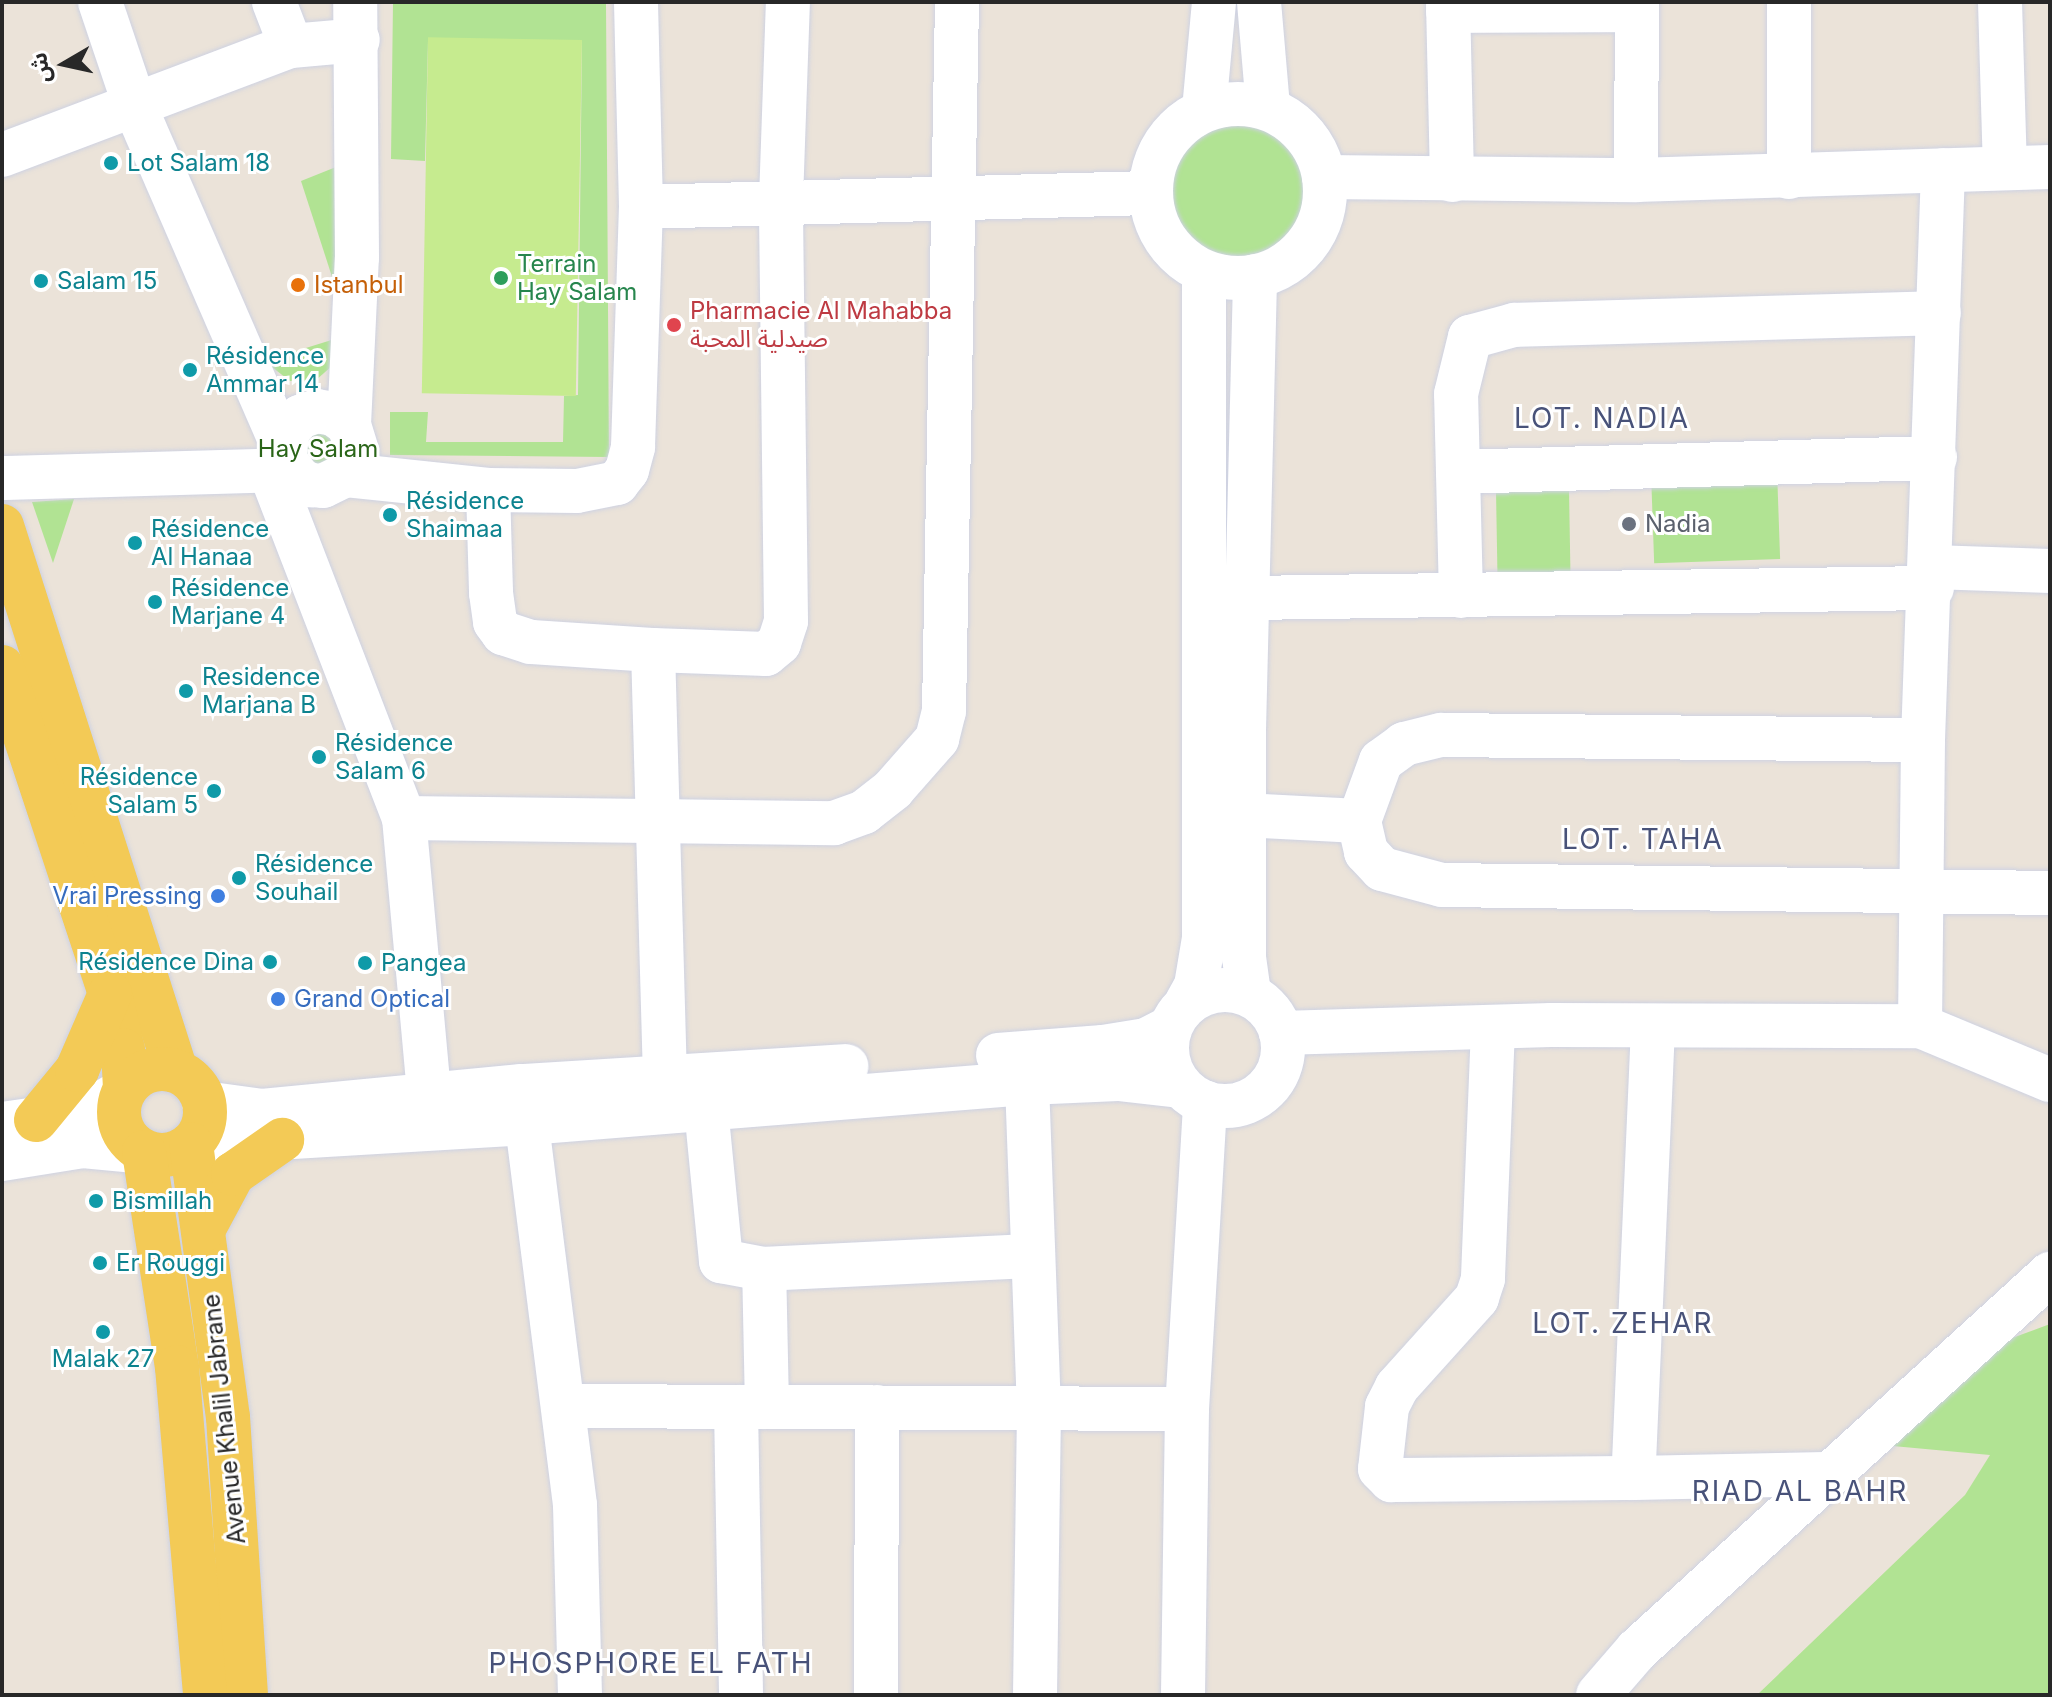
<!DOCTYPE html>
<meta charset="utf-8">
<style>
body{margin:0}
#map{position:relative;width:2052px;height:1697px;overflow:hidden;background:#ebe3d9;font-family:Inter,"Noto Sans Arabic",sans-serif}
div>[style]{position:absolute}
.green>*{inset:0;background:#b1e393;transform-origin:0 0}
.round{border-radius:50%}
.pitch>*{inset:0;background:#c6eb8f;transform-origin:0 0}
.roads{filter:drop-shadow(0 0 2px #ced2e2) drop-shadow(0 0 2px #ced2e2)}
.minor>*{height:44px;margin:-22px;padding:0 22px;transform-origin:22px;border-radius:22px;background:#fff}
.minor>.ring{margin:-22px;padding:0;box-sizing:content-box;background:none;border:44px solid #fff;border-radius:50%}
.major>*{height:44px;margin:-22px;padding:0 22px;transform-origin:22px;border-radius:22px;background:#f3ca56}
.major>.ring{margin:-22px;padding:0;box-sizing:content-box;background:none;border:44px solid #f3ca56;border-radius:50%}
.dots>*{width:22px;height:22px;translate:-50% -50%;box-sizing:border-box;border:4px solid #fff;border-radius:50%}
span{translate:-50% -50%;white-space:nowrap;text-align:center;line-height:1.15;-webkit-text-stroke:6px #fff;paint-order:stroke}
.culture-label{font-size:24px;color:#0d838f}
.left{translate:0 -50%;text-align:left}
.right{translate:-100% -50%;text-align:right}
.leisure-label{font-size:24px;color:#27864d}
.food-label{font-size:24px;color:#c56008}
.health-label{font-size:24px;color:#be3a42}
.park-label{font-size:24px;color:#2a6518}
.worship-label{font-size:24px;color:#5b616d}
.shop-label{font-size:24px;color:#366cbe}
.street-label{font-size:24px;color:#282828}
.quarter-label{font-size:28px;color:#485279;letter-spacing:2px}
.frame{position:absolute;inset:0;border:4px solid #282828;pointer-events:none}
.north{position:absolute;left:24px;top:24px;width:80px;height:80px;-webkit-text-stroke:6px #fff;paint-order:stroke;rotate:261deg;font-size:22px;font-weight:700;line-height:32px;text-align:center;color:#282828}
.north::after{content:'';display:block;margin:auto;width:28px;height:36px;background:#282828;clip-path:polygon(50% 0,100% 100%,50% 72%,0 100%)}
</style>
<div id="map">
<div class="green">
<div style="clip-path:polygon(393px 2px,606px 2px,609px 457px,390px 455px,390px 412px,428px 412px,426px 442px,563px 442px,564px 396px,578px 395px,582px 41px,428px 41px,425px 161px,391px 159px)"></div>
<div class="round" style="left:1169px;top:122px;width:138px;height:138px"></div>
<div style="clip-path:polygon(336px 167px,336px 289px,301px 181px)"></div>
<div style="clip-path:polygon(338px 338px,332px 366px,316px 380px,290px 381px,264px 361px)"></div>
<div style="clip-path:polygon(342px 430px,326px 479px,291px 434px)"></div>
<div style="left:1777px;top:470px;width:89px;height:126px;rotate:88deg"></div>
<div style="left:1569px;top:490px;width:82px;height:73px;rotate:89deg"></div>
<div style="clip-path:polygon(74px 499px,53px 563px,32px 502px)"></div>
<div style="clip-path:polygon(2050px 1324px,2050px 1695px,1757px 1695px,1965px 1495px,1990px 1455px,1893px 1446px,2012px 1338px)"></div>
</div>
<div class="pitch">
<div style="left:582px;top:40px;width:356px;height:154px;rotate:91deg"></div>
</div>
<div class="roads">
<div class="minor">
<div style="left:100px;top:2px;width:113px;rotate:71.4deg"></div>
<div style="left:136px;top:109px;width:369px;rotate:66.5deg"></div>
<div style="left:274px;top:2px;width:47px;rotate:68.9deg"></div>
<div style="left:1259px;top:2px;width:106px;rotate:85.1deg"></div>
<div style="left:1448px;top:2px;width:178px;rotate:88.7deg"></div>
<div style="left:2000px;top:2px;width:166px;rotate:88.3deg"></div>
<div style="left:1448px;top:11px;width:188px;rotate:-0.3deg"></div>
<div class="ring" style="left:1151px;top:104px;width:130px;height:130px"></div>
<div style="left:1204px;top:110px;width:108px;rotate:-84.7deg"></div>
<div style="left:2px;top:155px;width:309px;rotate:-20.7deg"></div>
<div style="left:291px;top:46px;width:67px;rotate:-5.1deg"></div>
<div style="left:1324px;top:177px;width:312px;rotate:0.6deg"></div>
<div style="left:1636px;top:180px;width:414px;rotate:-1.8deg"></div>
<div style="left:1789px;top:177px;width:175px;rotate:-90deg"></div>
<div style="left:1636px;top:180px;width:178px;rotate:-89.7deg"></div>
<div style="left:641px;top:207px;width:509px;rotate:-1.58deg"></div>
<div style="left:349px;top:425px;width:167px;rotate:-87.3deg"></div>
<div style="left:357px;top:258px;width:256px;rotate:-90.4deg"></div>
<div style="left:270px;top:471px;width:372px;rotate:68.9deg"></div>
<div style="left:404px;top:818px;width:277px;rotate:84.8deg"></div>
<div style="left:1458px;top:472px;width:477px;rotate:-1.7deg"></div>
<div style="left:346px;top:475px;width:26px;rotate:-65deg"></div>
<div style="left:357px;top:451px;width:27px;rotate:-107deg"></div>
<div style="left:349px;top:425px;width:19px;rotate:-144deg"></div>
<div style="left:334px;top:414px;width:17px;rotate:-170deg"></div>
<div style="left:317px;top:411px;width:18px;rotate:161deg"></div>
<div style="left:300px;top:417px;width:18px;rotate:133deg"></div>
<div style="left:288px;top:430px;width:29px;rotate:98deg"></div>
<div style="left:284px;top:459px;width:25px;rotate:53deg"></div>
<div style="left:299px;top:479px;width:13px;rotate:29deg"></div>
<div style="left:310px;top:485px;width:13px;rotate:4deg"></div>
<div style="left:323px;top:486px;width:25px;rotate:-26deg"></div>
<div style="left:346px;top:475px;width:143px;rotate:6deg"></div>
<div style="left:488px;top:490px;width:89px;rotate:0.6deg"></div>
<div style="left:577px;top:491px;width:41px;rotate:-11.3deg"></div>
<div style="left:617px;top:483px;width:16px;rotate:-52deg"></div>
<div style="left:627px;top:470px;width:24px;rotate:-75deg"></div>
<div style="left:633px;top:447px;width:240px;rotate:-88.1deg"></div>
<div style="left:641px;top:207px;width:205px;rotate:-91.4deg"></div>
<div style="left:2px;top:478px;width:287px;rotate:-1.6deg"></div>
<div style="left:488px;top:490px;width:103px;rotate:88.3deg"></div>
<div style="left:491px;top:593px;width:29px;rotate:82deg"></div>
<div style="left:495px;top:622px;width:14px;rotate:54deg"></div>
<div style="left:503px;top:633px;width:29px;rotate:18deg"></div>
<div style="left:531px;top:642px;width:122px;rotate:3.8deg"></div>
<div style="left:1932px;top:567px;width:118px;rotate:1.9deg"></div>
<div style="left:1461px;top:596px;width:202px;rotate:-91.4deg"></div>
<div style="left:1456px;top:394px;width:59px;rotate:-76.2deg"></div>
<div style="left:1470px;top:337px;width:46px;rotate:-15.3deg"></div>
<div style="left:1514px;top:325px;width:425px;rotate:-1.6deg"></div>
<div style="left:1248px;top:598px;width:684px;rotate:-0.84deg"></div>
<div style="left:1243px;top:815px;width:116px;rotate:3deg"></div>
<div style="left:1359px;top:821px;width:64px;rotate:-69.9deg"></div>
<div style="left:1381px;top:761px;width:29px;rotate:-36deg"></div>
<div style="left:1404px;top:744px;width:38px;rotate:-14deg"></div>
<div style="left:1441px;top:735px;width:482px;rotate:0.6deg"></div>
<div style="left:404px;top:818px;width:430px;rotate:0.7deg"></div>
<div style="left:834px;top:823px;width:32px;rotate:-20deg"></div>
<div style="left:864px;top:812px;width:37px;rotate:-38deg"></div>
<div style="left:893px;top:789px;width:67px;rotate:-48.7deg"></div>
<div style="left:937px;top:739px;width:29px;rotate:-76deg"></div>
<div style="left:944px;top:711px;width:709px;rotate:-88.95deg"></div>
<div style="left:1359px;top:821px;width:32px;rotate:77deg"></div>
<div style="left:1366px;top:852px;width:23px;rotate:47deg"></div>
<div style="left:1382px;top:869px;width:62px;rotate:14.9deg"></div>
<div style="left:1442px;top:885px;width:608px;rotate:0.75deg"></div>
<div class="ring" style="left:1167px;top:990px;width:72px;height:72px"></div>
<div style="left:1249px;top:993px;width:35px;rotate:-98deg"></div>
<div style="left:1244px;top:958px;width:228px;rotate:-90deg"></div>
<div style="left:1244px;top:730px;width:454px;rotate:-88.6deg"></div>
<div style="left:1187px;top:1002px;width:18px;rotate:-61deg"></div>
<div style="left:1196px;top:986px;width:49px;rotate:-80.5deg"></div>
<div style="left:1204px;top:938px;width:666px;rotate:-90deg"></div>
<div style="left:1920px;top:1026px;width:141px;rotate:22.6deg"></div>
<div style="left:1653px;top:1027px;width:451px;rotate:92.5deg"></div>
<div style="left:1633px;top:1478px;width:194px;rotate:-1.2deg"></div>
<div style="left:1493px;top:1028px;width:251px;rotate:92.3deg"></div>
<div style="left:1483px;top:1279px;width:20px;rotate:108deg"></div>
<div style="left:1477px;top:1298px;width:120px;rotate:132deg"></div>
<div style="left:1397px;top:1387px;width:22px;rotate:117deg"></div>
<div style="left:1387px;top:1407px;width:62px;rotate:96.4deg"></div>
<div style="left:1380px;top:1469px;width:16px;rotate:45deg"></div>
<div style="left:1391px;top:1480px;width:242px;rotate:-0.5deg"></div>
<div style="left:1281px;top:1033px;width:270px;rotate:-1.7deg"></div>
<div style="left:1551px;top:1025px;width:369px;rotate:0.2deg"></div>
<div style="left:1920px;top:1026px;width:286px;rotate:-89.4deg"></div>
<div style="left:1923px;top:740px;width:570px;rotate:-87.99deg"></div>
<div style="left:998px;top:1055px;width:105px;rotate:-4.4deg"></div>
<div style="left:1103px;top:1047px;width:44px;rotate:-9.2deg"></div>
<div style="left:1146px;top:1040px;width:25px;rotate:-27deg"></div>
<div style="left:665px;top:1079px;width:429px;rotate:-91.6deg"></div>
<div style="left:653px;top:650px;width:113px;rotate:2deg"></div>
<div style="left:766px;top:654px;width:17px;rotate:-40deg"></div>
<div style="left:779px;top:643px;width:23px;rotate:-72deg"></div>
<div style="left:786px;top:621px;width:421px;rotate:-90.7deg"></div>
<div style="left:781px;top:200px;width:198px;rotate:-88deg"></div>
<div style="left:1027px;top:1083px;width:326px;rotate:87.9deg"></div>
<div style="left:1039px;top:1409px;width:286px;rotate:90.8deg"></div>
<div style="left:523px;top:1093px;width:415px;rotate:82.8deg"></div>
<div style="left:575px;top:1505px;width:190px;rotate:88.5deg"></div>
<div style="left:204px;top:1103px;width:59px;rotate:7.9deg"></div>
<div style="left:262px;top:1111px;width:261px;rotate:-5.5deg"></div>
<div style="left:522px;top:1086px;width:325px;rotate:-3.5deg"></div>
<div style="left:706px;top:1108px;width:154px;rotate:84.4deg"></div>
<div style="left:721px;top:1261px;width:44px;rotate:10.5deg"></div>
<div style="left:2px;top:1124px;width:85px;rotate:-8.1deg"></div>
<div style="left:86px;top:1112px;width:44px;rotate:-30.1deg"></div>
<div style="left:192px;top:1143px;width:336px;rotate:-3.4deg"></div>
<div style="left:527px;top:1123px;width:502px;rotate:-4.57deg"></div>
<div style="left:1027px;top:1083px;width:91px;rotate:-2.5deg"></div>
<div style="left:1118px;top:1079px;width:62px;rotate:6.4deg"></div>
<div style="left:2px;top:1159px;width:82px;rotate:-9.1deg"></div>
<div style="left:83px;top:1146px;width:61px;rotate:5.6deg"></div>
<div style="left:564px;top:1406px;width:623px;rotate:0.28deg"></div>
<div style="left:736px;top:1407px;width:288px;rotate:89deg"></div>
<div style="left:767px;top:1407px;width:138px;rotate:-91.2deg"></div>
<div style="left:764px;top:1269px;width:269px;rotate:-2.8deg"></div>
<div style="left:876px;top:1695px;width:288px;rotate:-89.8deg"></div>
<div style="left:1183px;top:1695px;width:286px;rotate:-89.2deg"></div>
<div style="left:1187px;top:1409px;width:307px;rotate:-86.6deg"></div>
<div style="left:1598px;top:1695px;width:60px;rotate:-49.1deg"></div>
<div style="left:1637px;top:1650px;width:559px;rotate:-42.32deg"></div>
</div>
<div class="major">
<div style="left:2px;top:526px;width:572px;rotate:72.29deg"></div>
<div style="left:2px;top:667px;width:344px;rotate:71.7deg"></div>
<div style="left:110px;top:994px;width:57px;rotate:76.9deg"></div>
<div style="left:123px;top:1050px;width:38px;rotate:87deg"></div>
<div class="ring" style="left:119px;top:1069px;width:42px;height:42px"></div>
<div style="left:36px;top:1120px;width:65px;rotate:-50.6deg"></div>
<div style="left:77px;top:1070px;width:83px;rotate:-66.5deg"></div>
<div style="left:191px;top:1144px;width:275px;rotate:82.3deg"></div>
<div style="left:228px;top:1417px;width:279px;rotate:86.3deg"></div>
<div style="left:144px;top:1152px;width:218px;rotate:81.3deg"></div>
<div style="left:177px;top:1367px;width:329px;rotate:85.1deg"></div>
<div style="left:203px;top:1230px;width:64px;rotate:-61.8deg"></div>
<div style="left:233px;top:1174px;width:60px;rotate:-34.8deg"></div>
</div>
</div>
<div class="dots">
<div style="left:111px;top:163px;background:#0f9aa8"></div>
<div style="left:501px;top:278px;background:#2e9e5b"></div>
<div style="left:41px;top:281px;background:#0f9aa8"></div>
<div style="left:298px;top:285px;background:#e8710a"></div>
<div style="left:674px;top:325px;background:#e0444e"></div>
<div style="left:190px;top:370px;background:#0f9aa8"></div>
<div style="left:390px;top:515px;background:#0f9aa8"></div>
<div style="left:1629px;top:524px;background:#6b7280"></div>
<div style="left:135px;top:543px;background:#0f9aa8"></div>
<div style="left:155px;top:602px;background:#0f9aa8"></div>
<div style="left:186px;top:691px;background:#0f9aa8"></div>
<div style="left:319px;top:757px;background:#0f9aa8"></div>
<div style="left:214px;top:791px;background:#0f9aa8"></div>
<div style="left:239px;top:878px;background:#0f9aa8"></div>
<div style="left:218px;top:896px;background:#3f7fe0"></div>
<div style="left:270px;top:962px;background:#0f9aa8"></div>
<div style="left:365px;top:963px;background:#0f9aa8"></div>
<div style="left:278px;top:999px;background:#3f7fe0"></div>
<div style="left:96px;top:1201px;background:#0f9aa8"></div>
<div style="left:100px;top:1263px;background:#0f9aa8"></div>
<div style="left:103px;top:1332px;background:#0f9aa8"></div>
</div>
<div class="culture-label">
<span class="left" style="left:127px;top:163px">Lot Salam 18</span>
<span class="left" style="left:57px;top:281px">Salam 15</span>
<span class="left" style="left:206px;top:370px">Résidence<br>Ammar 14</span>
<span class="left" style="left:406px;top:515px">Résidence<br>Shaimaa</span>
<span class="left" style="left:151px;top:543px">Résidence<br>Al Hanaa</span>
<span class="left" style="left:171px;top:602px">Résidence<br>Marjane 4</span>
<span class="left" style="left:202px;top:691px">Residence<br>Marjana B</span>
<span class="left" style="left:335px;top:757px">Résidence<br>Salam 6</span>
<span class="right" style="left:198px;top:791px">Résidence<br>Salam 5</span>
<span class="left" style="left:255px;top:878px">Résidence<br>Souhail</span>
<span class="right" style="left:254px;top:962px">Résidence Dina</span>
<span class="left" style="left:381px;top:963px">Pangea</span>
<span class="left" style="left:112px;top:1201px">Bismillah</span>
<span class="left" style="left:116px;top:1263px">Er Rouggi</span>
<span style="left:103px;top:1359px">Malak 27</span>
</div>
<div class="leisure-label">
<span class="left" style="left:517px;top:278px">Terrain<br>Hay Salam</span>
</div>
<div class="food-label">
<span class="left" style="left:314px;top:285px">Istanbul</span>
</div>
<div class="health-label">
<span class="left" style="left:690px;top:325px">Pharmacie Al Mahabba<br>صيدلية المحبة</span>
</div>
<div class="park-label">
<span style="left:318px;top:449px">Hay Salam</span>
</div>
<div class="worship-label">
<span class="left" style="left:1645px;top:524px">Nadia</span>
</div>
<div class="shop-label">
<span class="right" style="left:202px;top:896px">Vrai Pressing</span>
<span class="left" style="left:294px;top:999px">Grand Optical</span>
</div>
<div class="street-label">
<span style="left:224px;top:1419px;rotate:-96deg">Avenue Khalil Jabrane</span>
</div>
<div class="quarter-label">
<span style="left:1602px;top:418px">LOT. NADIA</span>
<span style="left:1643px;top:839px">LOT. TAHA</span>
<span style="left:1623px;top:1323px">LOT. ZEHAR</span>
<span style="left:1800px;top:1491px">RIAD AL BAHR</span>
<span style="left:651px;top:1663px">PHOSPHORE EL FATH</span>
</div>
<div class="frame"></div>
<div class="north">ش</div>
</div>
